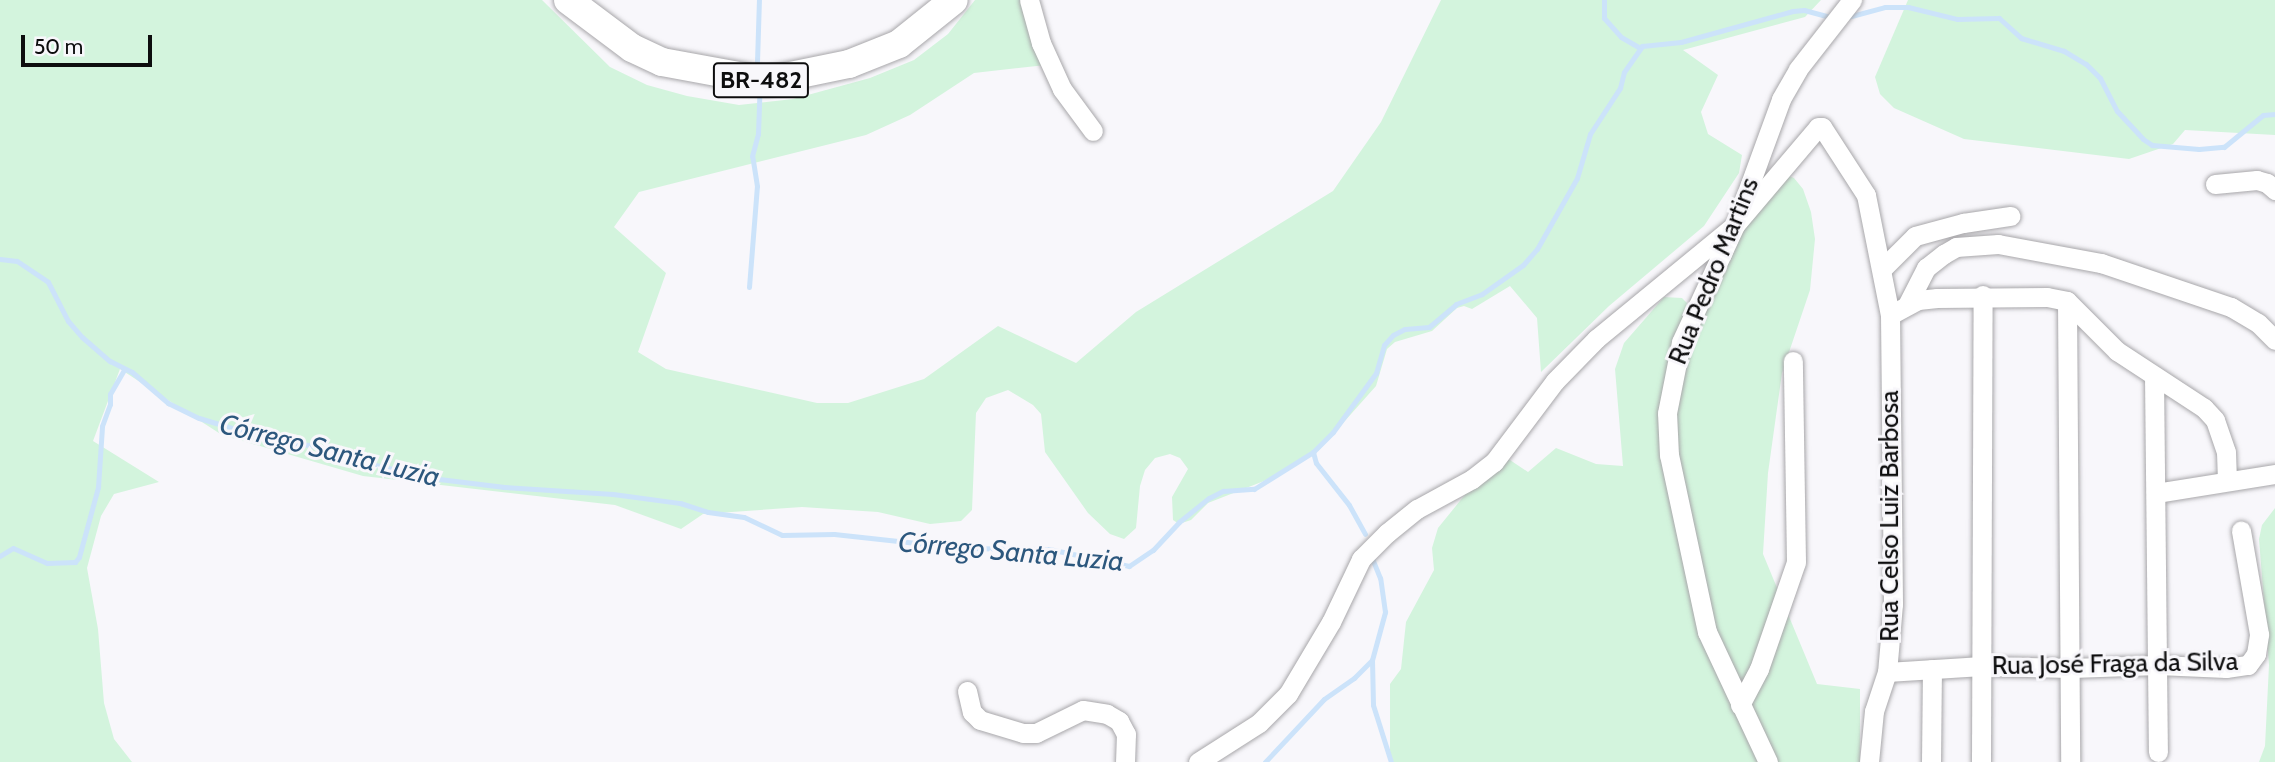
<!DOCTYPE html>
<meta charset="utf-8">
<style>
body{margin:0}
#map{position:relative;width:2275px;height:762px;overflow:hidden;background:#f8f7fb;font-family:Cabin,sans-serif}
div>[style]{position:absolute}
.green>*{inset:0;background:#d3f4dd}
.stream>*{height:5px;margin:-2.5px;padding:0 2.5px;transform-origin:2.5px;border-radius:2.5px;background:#cce3fa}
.roads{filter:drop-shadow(0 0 2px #a8a7aa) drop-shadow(0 0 2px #a8a7aa)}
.minor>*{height:19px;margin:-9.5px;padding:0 9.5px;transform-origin:9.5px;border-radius:9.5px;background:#fff}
.highway>*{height:28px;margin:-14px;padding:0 14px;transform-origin:14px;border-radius:14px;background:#fff}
span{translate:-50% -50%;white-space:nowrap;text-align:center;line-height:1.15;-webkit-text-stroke:6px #f8f7fb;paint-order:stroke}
.shield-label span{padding:2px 5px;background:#f8f7fb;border:2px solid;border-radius:5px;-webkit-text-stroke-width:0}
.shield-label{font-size:24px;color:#0d0d0e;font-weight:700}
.street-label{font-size:26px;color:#0d0d0e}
.water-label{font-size:28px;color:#2c577d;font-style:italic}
.scale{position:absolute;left:21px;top:35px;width:131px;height:32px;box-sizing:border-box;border:4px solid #0d0d0e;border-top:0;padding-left:9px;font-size:21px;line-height:24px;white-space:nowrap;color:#0d0d0e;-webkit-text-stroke:5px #f8f7fb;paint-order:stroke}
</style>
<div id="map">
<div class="green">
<div style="clip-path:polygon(0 0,542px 0,610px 67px,647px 85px,687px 96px,739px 105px,793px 99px,870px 78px,914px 60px,948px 34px,975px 0,1022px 0,1046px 65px,974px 73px,910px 115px,866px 135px,639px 192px,614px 227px,666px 273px,638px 352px,666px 369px,817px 403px,848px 403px,924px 379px,998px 326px,1076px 363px,1136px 312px,1333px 191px,1381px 122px,1441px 0,1821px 0,1805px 17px,1683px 50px,1718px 75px,1701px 112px,1708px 134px,1742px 155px,1739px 173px,1704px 226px,1609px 306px,1541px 372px,1537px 318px,1510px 286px,1472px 309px,1464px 306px,1457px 308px,1432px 331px,1395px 342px,1387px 349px,1376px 386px,1319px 450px,1264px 481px,1208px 503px,1191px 520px,1179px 524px,1173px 520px,1172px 497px,1188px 469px,1180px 458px,1170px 454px,1155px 458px,1145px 470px,1140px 486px,1136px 528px,1124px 539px,1110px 534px,1088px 513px,1045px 452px,1041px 414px,1033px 405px,1008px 390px,986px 398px,976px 413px,972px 510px,961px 521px,930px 524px,878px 512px,802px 507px,703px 514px,681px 529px,615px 505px,363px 476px,222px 435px,120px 369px,93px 441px,159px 482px,114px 494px,101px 516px,87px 568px,98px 629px,104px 703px,114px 739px,132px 762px,0 762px)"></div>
<div style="clip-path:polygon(1908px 0,2275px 0,2275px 135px,2185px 130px,2173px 144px,2129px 159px,1964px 139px,1894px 108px,1880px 94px,1875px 77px)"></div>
<div style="clip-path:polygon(1779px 172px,1794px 178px,1803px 189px,1811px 212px,1815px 239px,1810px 290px,1782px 373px,1768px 473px,1763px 554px,1817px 684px,1860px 689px,1860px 762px,1390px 762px,1390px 684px,1401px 669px,1406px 622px,1434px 570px,1432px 548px,1438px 528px,1468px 491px,1504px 456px,1528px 472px,1556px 448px,1596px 464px,1623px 466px,1615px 369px,1624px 343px,1664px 297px,1682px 298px,1689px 305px)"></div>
<div style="clip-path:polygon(2275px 508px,2275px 762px,2259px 762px,2265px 746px,2269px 665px,2259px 539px,2262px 525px)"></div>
</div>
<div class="stream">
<div style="left:1604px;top:0;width:18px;rotate:90deg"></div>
<div style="left:1604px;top:18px;width:25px;rotate:48deg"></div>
<div style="left:1621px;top:37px;width:22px;rotate:30deg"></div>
<div style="left:1844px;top:18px;width:42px;rotate:-15deg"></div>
<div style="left:1885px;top:7px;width:23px"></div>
<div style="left:1908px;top:7px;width:50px;rotate:13.8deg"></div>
<div style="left:1957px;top:19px;width:42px;rotate:-1.4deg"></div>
<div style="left:1999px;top:18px;width:30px;rotate:42deg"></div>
<div style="left:2021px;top:38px;width:45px;rotate:16.8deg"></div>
<div style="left:2064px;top:51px;width:26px;rotate:31deg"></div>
<div style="left:2086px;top:64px;width:20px;rotate:45deg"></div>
<div style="left:2100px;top:78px;width:37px;rotate:63deg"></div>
<div style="left:2117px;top:111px;width:38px;rotate:47deg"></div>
<div style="left:2143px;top:139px;width:11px;rotate:34deg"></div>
<div style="left:2152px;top:145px;width:47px;rotate:4.9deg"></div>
<div style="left:2199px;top:149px;width:25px;rotate:-5deg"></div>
<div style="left:2224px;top:147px;width:50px;rotate:-39.4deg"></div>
<div style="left:2263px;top:115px;width:12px;rotate:-5deg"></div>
<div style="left:757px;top:62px;width:62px;rotate:-88.2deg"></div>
<div style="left:0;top:259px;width:17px;rotate:7deg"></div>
<div style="left:17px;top:261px;width:37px;rotate:34deg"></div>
<div style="left:48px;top:282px;width:44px;rotate:62.9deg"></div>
<div style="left:68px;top:321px;width:21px;rotate:49deg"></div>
<div style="left:82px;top:337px;width:37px;rotate:41deg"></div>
<div style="left:110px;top:361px;width:25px;rotate:27deg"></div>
<div style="left:132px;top:372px;width:48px;rotate:40.7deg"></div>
<div style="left:168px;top:403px;width:34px;rotate:26deg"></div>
<div style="left:199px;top:418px;width:87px;rotate:16.8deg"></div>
<div style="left:282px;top:443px;width:28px;rotate:4deg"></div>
<div style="left:310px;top:445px;width:38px;rotate:20deg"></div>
<div style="left:346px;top:458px;width:87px;rotate:13.2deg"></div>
<div style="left:431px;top:478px;width:74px;rotate:7deg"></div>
<div style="left:504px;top:487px;width:109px;rotate:3.7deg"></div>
<div style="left:613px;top:494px;width:68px;rotate:7.7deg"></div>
<div style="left:680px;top:503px;width:29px;rotate:18deg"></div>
<div style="left:708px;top:512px;width:36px;rotate:8deg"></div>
<div style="left:744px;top:517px;width:42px;rotate:25.3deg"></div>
<div style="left:782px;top:535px;width:52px;rotate:-1.1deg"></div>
<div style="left:834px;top:534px;width:129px;rotate:6.2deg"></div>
<div style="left:962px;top:548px;width:87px;rotate:0.7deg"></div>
<div style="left:1049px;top:549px;width:82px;rotate:12deg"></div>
<div style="left:1129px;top:566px;width:29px;rotate:-34deg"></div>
<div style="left:1153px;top:550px;width:38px;rotate:-47deg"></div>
<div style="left:1179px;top:522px;width:38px;rotate:-39deg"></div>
<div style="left:1209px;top:498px;width:16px;rotate:-27deg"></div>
<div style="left:1223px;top:491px;width:31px;rotate:-4deg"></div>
<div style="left:1254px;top:489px;width:70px;rotate:-32.1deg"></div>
<div style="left:1313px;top:452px;width:28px;rotate:-45deg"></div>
<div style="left:1333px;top:432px;width:73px;rotate:-53.9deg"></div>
<div style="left:1376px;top:373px;width:29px;rotate:-74deg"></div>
<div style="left:1384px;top:345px;width:13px;rotate:-48deg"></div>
<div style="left:1393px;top:335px;width:13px;rotate:-27deg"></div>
<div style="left:1405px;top:329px;width:24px;rotate:-5deg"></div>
<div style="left:1429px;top:327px;width:35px;rotate:-40deg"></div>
<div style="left:1456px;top:304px;width:28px;rotate:-21deg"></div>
<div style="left:1482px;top:294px;width:50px;rotate:-35.3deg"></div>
<div style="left:1523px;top:265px;width:21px;rotate:-49deg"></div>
<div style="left:1537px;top:249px;width:81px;rotate:-60.6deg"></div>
<div style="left:1577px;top:178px;width:46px;rotate:-73.5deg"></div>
<div style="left:1590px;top:134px;width:55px;rotate:-56.9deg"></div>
<div style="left:1620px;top:88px;width:16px;rotate:-76deg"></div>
<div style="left:1624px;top:72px;width:32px;rotate:-55deg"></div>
<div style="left:1642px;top:46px;width:39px;rotate:-6deg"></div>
<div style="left:1681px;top:42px;width:116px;rotate:-15.5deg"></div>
<div style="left:1793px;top:11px;width:11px;rotate:-5deg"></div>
<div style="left:1804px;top:10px;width:28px;rotate:15deg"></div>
<div style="left:749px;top:287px;width:101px;rotate:-85.5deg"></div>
<div style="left:757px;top:186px;width:30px;rotate:-99deg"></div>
<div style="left:752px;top:156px;width:23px;rotate:-75deg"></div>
<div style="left:758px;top:134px;width:37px;rotate:-88deg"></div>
<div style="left:1313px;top:452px;width:11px;rotate:75deg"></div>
<div style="left:1316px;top:463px;width:53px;rotate:51.8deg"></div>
<div style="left:1349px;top:505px;width:33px;rotate:61deg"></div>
<div style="left:0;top:556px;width:15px;rotate:-32deg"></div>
<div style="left:13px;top:548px;width:37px;rotate:24deg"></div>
<div style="left:47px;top:563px;width:28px;rotate:-2deg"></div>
<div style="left:75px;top:562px;width:6px;rotate:-51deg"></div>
<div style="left:79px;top:557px;width:73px;rotate:-74.8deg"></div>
<div style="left:98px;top:487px;width:61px;rotate:-86.2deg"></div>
<div style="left:102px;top:426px;width:23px;rotate:-70deg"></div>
<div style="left:110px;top:404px;width:10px;rotate:-90deg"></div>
<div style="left:110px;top:394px;width:28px;rotate:-60deg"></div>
<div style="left:1372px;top:660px;width:45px;rotate:88.7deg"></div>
<div style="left:1373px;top:705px;width:60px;rotate:72.5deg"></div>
<div style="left:1265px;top:762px;width:86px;rotate:-46.9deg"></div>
<div style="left:1324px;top:699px;width:37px;rotate:-35deg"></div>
<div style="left:1354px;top:678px;width:25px;rotate:-45deg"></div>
<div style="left:1372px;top:660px;width:50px;rotate:-74.8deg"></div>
<div style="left:1385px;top:612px;width:34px;rotate:-98deg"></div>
<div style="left:1380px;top:578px;width:22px;rotate:-112deg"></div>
</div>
<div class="roads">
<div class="minor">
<div style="left:1029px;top:0;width:45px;rotate:74.4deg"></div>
<div style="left:1041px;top:43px;width:51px;rotate:65.5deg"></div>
<div style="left:1062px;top:89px;width:52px;rotate:53.6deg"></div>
<div style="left:2215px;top:184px;width:42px;rotate:-5.4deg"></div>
<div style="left:2257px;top:180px;width:10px;rotate:17deg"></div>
<div style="left:2267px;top:183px;width:11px;rotate:41deg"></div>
<div style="left:1883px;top:268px;width:45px;rotate:-45deg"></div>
<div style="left:1915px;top:236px;width:50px;rotate:-15.2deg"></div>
<div style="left:1963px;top:223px;width:48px;rotate:-8.5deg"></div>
<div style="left:2067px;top:301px;width:461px;rotate:89.6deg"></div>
<div style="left:1907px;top:305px;width:42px;rotate:-62.8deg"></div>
<div style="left:1926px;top:268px;width:23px;rotate:-38deg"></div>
<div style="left:1944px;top:254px;width:14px;rotate:-30deg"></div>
<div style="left:1956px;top:247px;width:42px;rotate:-4.1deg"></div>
<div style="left:1998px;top:244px;width:105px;rotate:10.5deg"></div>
<div style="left:2101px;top:263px;width:137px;rotate:18.7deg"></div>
<div style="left:2231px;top:307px;width:31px;rotate:31deg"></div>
<div style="left:2258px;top:323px;width:24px;rotate:45deg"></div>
<div style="left:1890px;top:315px;width:32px;rotate:-28deg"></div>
<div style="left:1918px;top:300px;width:19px;rotate:-6deg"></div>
<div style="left:1937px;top:298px;width:110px;rotate:-0.5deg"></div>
<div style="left:2047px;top:297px;width:20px;rotate:11deg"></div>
<div style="left:2067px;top:301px;width:71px;rotate:45deg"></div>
<div style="left:2117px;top:351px;width:104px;rotate:33.2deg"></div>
<div style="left:2204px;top:408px;width:16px;rotate:47deg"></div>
<div style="left:2215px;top:420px;width:34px;rotate:71deg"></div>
<div style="left:2226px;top:452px;width:28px;rotate:88deg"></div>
<div style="left:2154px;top:376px;width:376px;rotate:89.4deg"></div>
<div style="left:2156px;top:493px;width:121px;rotate:-9.1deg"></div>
<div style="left:1887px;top:672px;width:95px;rotate:-3.6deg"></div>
<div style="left:1982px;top:666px;width:89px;rotate:1.3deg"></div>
<div style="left:2071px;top:668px;width:87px;rotate:-2deg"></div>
<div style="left:2158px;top:665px;width:68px;rotate:2.5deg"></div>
<div style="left:2226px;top:668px;width:22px;rotate:-8deg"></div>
<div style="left:2248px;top:665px;width:14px;rotate:-54deg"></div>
<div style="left:2256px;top:654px;width:20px;rotate:-81deg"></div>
<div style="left:2259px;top:634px;width:105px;rotate:-99.9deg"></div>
<div style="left:967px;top:691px;width:22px;rotate:77deg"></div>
<div style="left:972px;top:712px;width:11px;rotate:45deg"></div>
<div style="left:980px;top:720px;width:45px;rotate:16.8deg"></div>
<div style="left:1023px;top:733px;width:13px"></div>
<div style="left:1036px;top:733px;width:52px;rotate:-26.1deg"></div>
<div style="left:1083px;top:710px;width:24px;rotate:9deg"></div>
<div style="left:1107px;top:714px;width:14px;rotate:30deg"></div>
<div style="left:1119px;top:721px;width:15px;rotate:62deg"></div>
<div style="left:1126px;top:734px;width:28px;rotate:92deg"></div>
<div style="left:1740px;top:705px;width:41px;rotate:-62.2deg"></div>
<div style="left:1759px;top:669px;width:113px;rotate:-70.9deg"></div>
<div style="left:1796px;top:562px;width:201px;rotate:-90.9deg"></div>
<div style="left:1198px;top:762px;width:72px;rotate:-32.6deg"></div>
<div style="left:1259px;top:723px;width:41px;rotate:-45deg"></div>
<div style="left:1288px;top:694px;width:84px;rotate:-59.2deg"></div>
<div style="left:1331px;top:622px;width:70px;rotate:-64.5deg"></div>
<div style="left:1361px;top:559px;width:37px;rotate:-45deg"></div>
<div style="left:1387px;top:533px;width:38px;rotate:-39deg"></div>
<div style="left:1417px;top:509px;width:63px;rotate:-28.6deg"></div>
<div style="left:1472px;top:479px;width:28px;rotate:-38deg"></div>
<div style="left:1494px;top:462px;width:101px;rotate:-53deg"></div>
<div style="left:1555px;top:381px;width:59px;rotate:-45.7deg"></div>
<div style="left:1596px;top:339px;width:180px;rotate:-39.4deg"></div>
<div style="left:1735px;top:225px;width:128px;rotate:-49.7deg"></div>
<div style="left:1818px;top:127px;width:4px"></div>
<div style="left:1822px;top:127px;width:81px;rotate:57.1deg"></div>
<div style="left:1866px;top:195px;width:122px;rotate:78.7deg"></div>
<div style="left:1890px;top:315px;width:289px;rotate:89.4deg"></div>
<div style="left:1893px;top:604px;width:68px;rotate:95deg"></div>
<div style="left:1887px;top:672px;width:41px;rotate:108.4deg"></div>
<div style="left:1874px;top:711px;width:51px;rotate:95.6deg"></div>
<div style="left:1768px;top:762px;width:144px;rotate:-115.1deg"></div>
<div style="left:1707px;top:632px;width:181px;rotate:-102.1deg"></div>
<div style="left:1669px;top:455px;width:42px;rotate:-92.7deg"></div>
<div style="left:1667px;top:413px;width:72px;rotate:-78.8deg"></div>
<div style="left:1681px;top:342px;width:129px;rotate:-65.2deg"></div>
<div style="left:1735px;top:225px;width:134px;rotate:-69.9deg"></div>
<div style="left:1781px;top:99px;width:34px;rotate:-60deg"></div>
<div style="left:1798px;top:69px;width:88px;rotate:-52deg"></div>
<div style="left:1931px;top:762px;width:93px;rotate:-89.4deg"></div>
<div style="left:1981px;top:762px;width:467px;rotate:-89.8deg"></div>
</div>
<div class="highway">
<div style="left:568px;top:0;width:80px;rotate:36.9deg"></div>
<div style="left:632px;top:48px;width:33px;rotate:25deg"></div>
<div style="left:662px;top:62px;width:106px;rotate:10.4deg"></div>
<div style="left:766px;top:81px;width:85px;rotate:-11.6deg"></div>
<div style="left:849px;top:64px;width:54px;rotate:-21.8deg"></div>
<div style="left:899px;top:44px;width:70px;rotate:-38.7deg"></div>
</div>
</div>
<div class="shield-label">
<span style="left:761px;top:80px">BR-482</span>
</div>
<div class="street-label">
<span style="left:1714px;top:271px;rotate:-68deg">Rua Pedro Martins</span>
<span style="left:1890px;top:516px;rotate:-90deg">Rua Celso Luiz Barbosa</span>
<span style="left:2115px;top:664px;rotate:-1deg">Rua José Fraga da Silva</span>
</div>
<div class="water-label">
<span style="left:330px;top:450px;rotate:14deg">Córrego Santa Luzia</span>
<span style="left:1011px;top:551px;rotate:5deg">Córrego Santa Luzia</span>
</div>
<div class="scale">50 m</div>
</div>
